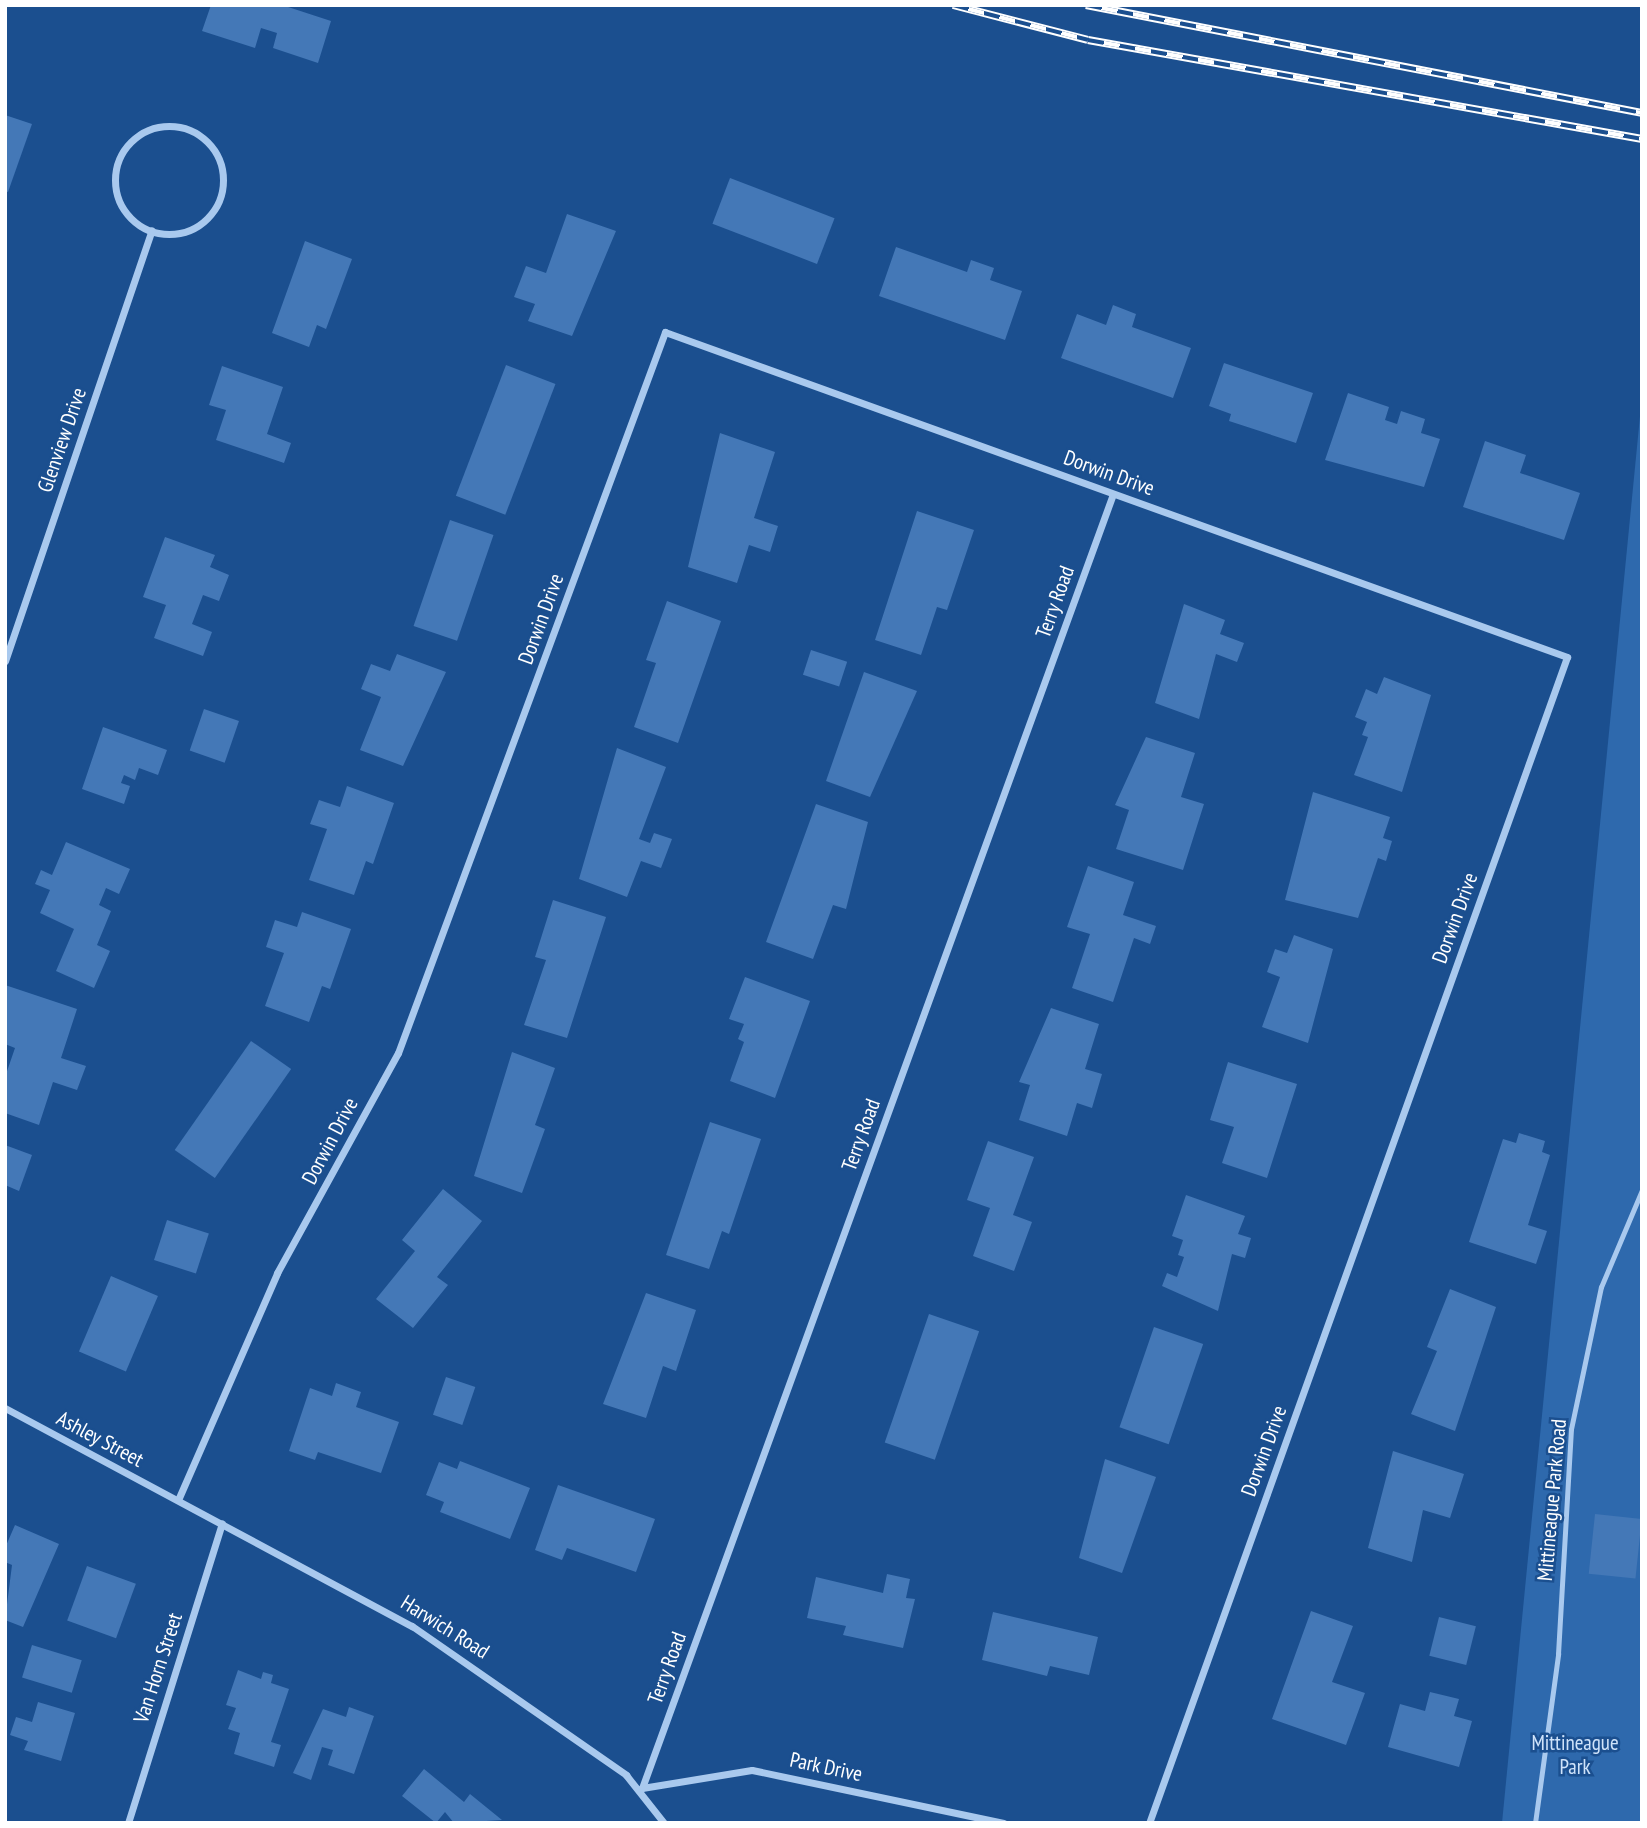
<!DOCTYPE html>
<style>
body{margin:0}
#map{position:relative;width:1647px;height:1828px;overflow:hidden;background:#1b4f8f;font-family:"PT Sans Narrow",sans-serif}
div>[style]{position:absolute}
.green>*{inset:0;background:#2e69ad}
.building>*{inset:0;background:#4478b7;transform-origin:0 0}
.lane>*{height:5px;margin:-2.5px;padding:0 2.5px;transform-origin:2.5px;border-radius:2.5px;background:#a9c9ee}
.street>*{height:7px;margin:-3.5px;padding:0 3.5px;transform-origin:3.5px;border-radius:3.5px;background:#a9c9ee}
.street>.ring{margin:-3.5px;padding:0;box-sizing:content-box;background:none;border:7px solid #a9c9ee;border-radius:50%}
.rail>*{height:8px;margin-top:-4px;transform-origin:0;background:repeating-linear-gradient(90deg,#1b4f8f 0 16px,#fff 0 32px);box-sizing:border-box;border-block:2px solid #fff}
span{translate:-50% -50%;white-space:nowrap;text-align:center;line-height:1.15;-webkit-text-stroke:5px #1b4f8f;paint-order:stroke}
.street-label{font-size:21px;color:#fff}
.park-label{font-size:21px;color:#cfe3fa}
.frame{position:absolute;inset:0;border:7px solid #fff;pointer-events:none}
</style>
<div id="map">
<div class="green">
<div style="clip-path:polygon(1642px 396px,1642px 1823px,1502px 1823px)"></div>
</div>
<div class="building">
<div style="clip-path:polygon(211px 5px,282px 5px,331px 21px,318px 63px,273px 48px,277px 33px,261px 28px,255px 48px,202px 31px)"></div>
<div style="clip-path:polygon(5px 115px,32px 124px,8px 192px,5px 191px)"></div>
<div style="left:730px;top:178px;width:112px;height:49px;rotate:21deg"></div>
<div style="clip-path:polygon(567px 214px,616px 231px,572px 336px,528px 321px,535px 304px,514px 297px,526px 266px,546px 273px)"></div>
<div style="clip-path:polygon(305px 241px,352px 259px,326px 329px,317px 325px,309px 347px,272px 333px)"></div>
<div style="clip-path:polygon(896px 247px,967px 272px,971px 260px,994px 268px,990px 280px,1022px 291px,1005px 340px,879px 296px)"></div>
<div style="clip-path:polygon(1113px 305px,1136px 314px,1132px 327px,1191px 348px,1173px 398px,1061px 358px,1077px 314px,1106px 325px)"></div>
<div style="clip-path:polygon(1224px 363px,1313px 393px,1296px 443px,1229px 421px,1231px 414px,1209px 406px)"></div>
<div style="left:506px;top:365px;width:53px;height:140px;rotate:21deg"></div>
<div style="clip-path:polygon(222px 366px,283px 387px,267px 434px,291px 443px,284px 463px,216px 440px,226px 410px,209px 405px)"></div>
<div style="clip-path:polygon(1348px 393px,1389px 407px,1385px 420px,1397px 424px,1401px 411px,1425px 419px,1421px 433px,1440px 439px,1424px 487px,1325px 460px)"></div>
<div style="clip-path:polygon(720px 433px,775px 452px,754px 518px,778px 526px,770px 552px,749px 545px,737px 583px,688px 567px)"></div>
<div style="clip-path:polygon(1485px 441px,1526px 455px,1520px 473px,1580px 493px,1564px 540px,1463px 507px)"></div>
<div style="clip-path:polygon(917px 511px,974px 530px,947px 610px,937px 607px,921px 655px,875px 640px)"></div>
<div style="left:450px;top:520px;width:46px;height:112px;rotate:19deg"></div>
<div style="clip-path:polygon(165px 537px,215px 555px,210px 567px,229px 575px,219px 601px,203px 595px,192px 624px,212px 632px,203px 656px,154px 638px,166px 605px,143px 597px)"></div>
<div style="clip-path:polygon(667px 601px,721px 621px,678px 743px,634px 727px,656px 663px,646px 660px)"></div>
<div style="clip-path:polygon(1184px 604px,1225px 620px,1220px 634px,1244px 643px,1237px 662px,1216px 654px,1199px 719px,1155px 703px)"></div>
<div style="left:811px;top:650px;width:38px;height:26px;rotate:18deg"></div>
<div style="clip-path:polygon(397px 654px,446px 672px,403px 766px,360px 750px,381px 697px,361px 689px,371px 664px,390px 671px)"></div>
<div style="clip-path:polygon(864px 672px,917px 691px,870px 797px,826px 781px)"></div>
<div style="clip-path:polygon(1384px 677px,1431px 695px,1402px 792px,1354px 775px,1368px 737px,1362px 735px,1367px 722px,1355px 717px,1366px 689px,1377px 694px)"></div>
<div style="left:204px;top:709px;width:37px;height:44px;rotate:19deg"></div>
<div style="clip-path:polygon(103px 727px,167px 750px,158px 775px,139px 768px,135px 780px,124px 775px,121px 783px,130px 786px,124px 804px,82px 789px)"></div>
<div style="clip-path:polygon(1146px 737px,1195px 753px,1181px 797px,1204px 804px,1183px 870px,1116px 849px,1129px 810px,1115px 805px)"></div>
<div style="clip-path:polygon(617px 748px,666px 767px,639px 839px,650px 843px,654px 833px,672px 839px,661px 868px,641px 861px,627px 897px,579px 879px)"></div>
<div style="clip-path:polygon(347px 786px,394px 803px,373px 864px,366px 861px,354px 895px,309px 880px,327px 829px,310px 824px,319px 800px,340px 807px)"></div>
<div style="clip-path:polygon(1313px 792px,1390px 817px,1383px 838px,1392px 841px,1386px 861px,1378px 858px,1358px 918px,1285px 900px)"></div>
<div style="clip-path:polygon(816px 804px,868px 822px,846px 909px,833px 905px,813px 959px,766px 942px)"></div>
<div style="clip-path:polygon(66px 842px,130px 869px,119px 894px,106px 888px,99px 905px,111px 911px,97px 945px,110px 951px,94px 988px,56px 971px,74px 929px,40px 913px,50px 890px,35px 884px,41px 870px,52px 875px)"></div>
<div style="clip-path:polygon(1088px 866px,1134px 882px,1123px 915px,1156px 926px,1150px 944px,1134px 938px,1113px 1002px,1072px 988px,1090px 934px,1067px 927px)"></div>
<div style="clip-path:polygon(553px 900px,606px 917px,567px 1038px,524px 1025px,546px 960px,535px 957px)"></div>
<div style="clip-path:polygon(302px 912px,351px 929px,330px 989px,322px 986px,309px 1022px,265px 1006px,284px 953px,266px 947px,275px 920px,297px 927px)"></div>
<div style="clip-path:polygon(1294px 935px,1333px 949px,1308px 1043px,1262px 1027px,1280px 977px,1267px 972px,1275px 949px,1287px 953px)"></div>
<div style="clip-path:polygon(745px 977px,810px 1001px,775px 1098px,730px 1081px,744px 1042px,738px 1039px,744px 1024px,729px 1019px)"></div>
<div style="clip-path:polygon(5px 985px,77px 1009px,61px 1058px,86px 1066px,77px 1090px,53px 1082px,39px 1125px,5px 1113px,5px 1077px,15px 1048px,5px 1044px)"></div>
<div style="clip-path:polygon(1051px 1008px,1099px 1024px,1085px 1069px,1102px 1074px,1092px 1108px,1077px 1103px,1067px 1136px,1019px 1120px,1030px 1085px,1019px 1082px)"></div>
<div style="left:251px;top:1041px;width:49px;height:133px;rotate:35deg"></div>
<div style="clip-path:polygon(512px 1052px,555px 1068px,535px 1125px,545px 1129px,522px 1193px,474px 1176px)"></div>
<div style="clip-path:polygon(1228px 1062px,1297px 1084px,1267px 1178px,1222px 1163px,1234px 1127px,1210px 1120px)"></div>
<div style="clip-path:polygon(710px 1122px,761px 1139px,729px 1234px,722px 1231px,709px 1269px,666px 1255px)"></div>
<div style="clip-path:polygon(1519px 1133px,1545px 1141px,1542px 1152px,1550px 1155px,1528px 1225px,1547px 1231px,1536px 1264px,1469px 1242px,1503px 1139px,1516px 1143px)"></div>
<div style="clip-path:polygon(988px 1141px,1034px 1157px,1013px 1215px,1032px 1222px,1014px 1271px,973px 1256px,990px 1208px,967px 1200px)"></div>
<div style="clip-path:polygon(5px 1145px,32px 1155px,19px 1191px,5px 1185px)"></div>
<div style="clip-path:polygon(443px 1189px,482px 1221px,437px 1277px,448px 1285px,413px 1328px,376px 1299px,415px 1251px,402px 1240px)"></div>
<div style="clip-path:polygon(1186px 1195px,1245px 1216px,1238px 1234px,1251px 1238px,1245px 1258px,1232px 1254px,1218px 1311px,1162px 1286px,1167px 1273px,1177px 1277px,1184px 1257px,1178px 1255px,1183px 1240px,1172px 1236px)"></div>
<div style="left:167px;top:1220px;width:44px;height:42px;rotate:18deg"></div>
<div style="left:111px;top:1276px;width:51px;height:82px;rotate:23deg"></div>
<div style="clip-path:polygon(1450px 1289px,1496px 1307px,1455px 1431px,1411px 1414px,1437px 1351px,1427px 1347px)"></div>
<div style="clip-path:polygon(646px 1293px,696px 1310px,676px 1371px,663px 1366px,646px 1418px,603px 1404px)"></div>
<div style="left:929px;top:1314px;width:53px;height:136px;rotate:19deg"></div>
<div style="left:1154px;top:1327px;width:52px;height:106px;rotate:19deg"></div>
<div style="left:446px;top:1377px;width:31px;height:40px;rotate:19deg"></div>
<div style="clip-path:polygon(336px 1383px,361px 1392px,356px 1407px,399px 1422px,381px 1473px,318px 1452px,315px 1460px,289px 1451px,310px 1388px,332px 1396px)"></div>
<div style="clip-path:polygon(1393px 1451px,1464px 1474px,1450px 1518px,1423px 1510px,1412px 1562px,1368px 1548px)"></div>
<div style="clip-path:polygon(1105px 1459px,1156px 1477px,1122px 1573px,1079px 1558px)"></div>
<div style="clip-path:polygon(460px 1461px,530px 1488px,510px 1539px,440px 1512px,444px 1502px,426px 1495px,439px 1462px,457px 1469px)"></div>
<div style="clip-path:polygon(558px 1485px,655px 1519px,636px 1572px,567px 1548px,562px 1560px,535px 1550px)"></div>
<div style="left:1595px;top:1514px;width:47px;height:60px;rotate:6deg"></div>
<div style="clip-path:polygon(15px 1525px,59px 1544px,23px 1627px,5px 1620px,12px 1565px,5px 1562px,5px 1548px)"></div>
<div style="left:87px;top:1566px;width:52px;height:58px;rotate:20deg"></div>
<div style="clip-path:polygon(887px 1574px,910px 1579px,906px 1598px,915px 1599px,903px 1648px,843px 1635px,846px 1626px,807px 1618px,816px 1577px,883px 1593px)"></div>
<div style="clip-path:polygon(1311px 1611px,1353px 1626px,1332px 1682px,1365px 1693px,1346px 1745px,1272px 1719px)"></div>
<div style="clip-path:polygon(993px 1612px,1098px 1637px,1089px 1675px,1050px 1666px,1047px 1676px,982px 1660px)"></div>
<div style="left:1439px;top:1617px;width:38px;height:40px;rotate:14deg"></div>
<div style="left:32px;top:1645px;width:52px;height:34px;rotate:17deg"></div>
<div style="clip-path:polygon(238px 1670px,261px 1679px,263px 1672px,273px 1675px,271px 1683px,289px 1689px,271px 1742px,281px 1745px,274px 1767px,234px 1754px,240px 1733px,228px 1729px,236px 1708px,226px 1705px)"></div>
<div style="clip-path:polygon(1430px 1692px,1459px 1699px,1454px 1716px,1472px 1721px,1459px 1767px,1388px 1747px,1400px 1704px,1425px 1711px)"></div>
<div style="clip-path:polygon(38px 1702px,75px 1713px,61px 1761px,24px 1750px,28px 1741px,10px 1735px,16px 1717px,32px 1722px)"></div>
<div style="clip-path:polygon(349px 1707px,374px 1716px,354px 1774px,328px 1765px,333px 1750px,322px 1747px,311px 1780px,293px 1773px,323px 1709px,346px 1717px)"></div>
<div style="clip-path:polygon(424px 1769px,464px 1802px,470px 1794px,502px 1820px,454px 1823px,445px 1812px,436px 1823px,402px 1796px)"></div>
</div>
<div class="lane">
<div style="left:1535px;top:1823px;width:171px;rotate:-82.2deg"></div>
<div style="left:1558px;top:1654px;width:225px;rotate:-86.7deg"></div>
<div style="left:1571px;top:1429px;width:145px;rotate:-78.1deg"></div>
<div style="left:1601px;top:1287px;width:105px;rotate:-67.1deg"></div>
</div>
<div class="street">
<div class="ring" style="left:115px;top:126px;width:101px;height:101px"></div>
<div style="left:5px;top:661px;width:455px;rotate:-71.2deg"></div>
<div style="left:5px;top:1408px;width:462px;rotate:28.2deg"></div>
<div style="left:412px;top:1626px;width:261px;rotate:34.8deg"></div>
<div style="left:626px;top:1775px;width:61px;rotate:51.6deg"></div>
<div style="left:178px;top:1500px;width:248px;rotate:-66.4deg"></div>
<div style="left:277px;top:1273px;width:251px;rotate:-61.2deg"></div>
<div style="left:398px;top:1053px;width:769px;rotate:-69.68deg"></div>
<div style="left:665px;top:332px;width:959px;rotate:19.81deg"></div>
<div style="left:1567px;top:657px;width:1239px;rotate:109.72deg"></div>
<div style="left:642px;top:1788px;width:1377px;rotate:-70deg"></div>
<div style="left:642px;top:1788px;width:111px;rotate:-9.3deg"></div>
<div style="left:752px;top:1770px;width:257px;rotate:11.9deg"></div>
<div style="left:128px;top:1823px;width:314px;rotate:-72.6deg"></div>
</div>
<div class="rail">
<div style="left:953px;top:5px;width:139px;rotate:14.5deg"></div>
<div style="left:1088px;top:40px;width:563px;rotate:10.13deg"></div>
<div style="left:1086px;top:5px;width:566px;rotate:10.99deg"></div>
</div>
<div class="street-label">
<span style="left:62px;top:440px;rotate:-71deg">Glenview Drive</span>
<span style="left:1109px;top:473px;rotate:20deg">Dorwin Drive</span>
<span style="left:1055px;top:602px;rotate:-70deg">Terry Road</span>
<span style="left:541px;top:619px;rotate:-70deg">Dorwin Drive</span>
<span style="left:1455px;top:918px;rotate:-70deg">Dorwin Drive</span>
<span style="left:861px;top:1135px;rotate:-70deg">Terry Road</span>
<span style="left:330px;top:1141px;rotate:-62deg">Dorwin Drive</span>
<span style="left:100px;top:1439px;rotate:28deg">Ashley Street</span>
<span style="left:1264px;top:1451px;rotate:-70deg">Dorwin Drive</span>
<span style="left:1552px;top:1500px;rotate:-85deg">Mittineague Park Road</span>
<span style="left:445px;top:1627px;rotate:32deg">Harwich Road</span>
<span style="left:158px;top:1668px;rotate:-72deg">Van Horn Street</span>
<span style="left:667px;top:1668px;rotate:-70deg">Terry Road</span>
<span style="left:826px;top:1767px;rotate:12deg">Park Drive</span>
</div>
<div class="park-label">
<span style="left:1575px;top:1755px">Mittineague<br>Park</span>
</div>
<div class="frame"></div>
</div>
